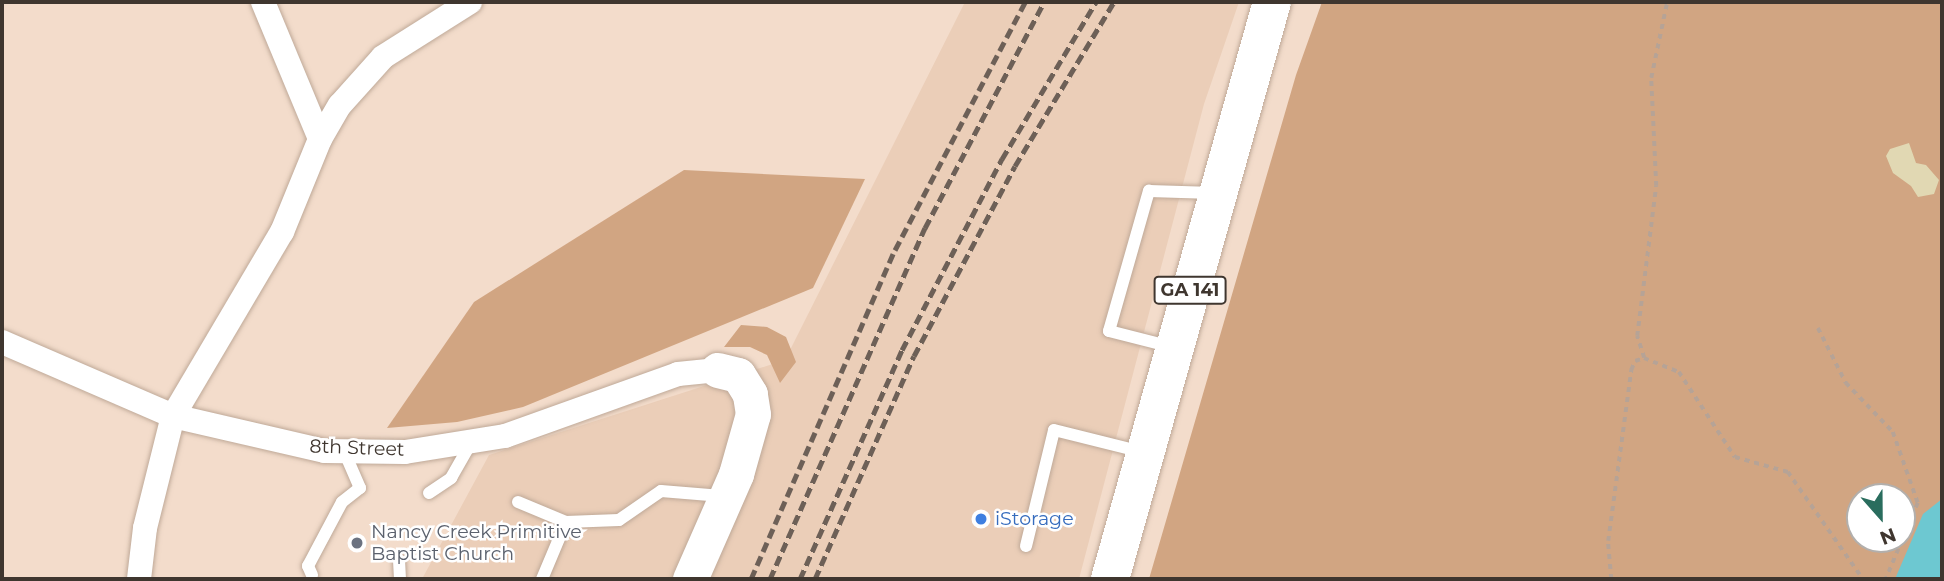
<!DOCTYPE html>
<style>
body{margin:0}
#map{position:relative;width:1944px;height:581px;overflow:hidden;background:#f3dccb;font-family:Montserrat,sans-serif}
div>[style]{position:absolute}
.built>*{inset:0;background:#ebceb8}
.green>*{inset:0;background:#d1a582}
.sand>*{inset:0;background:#e1d8b3}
.water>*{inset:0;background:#6dc8d1}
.path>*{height:3.5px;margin-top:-1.75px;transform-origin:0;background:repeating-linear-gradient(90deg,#b6a396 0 5px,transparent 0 10px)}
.roads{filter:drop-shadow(0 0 2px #bfa998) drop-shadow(0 0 2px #bfa998)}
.lane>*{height:12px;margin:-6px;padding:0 6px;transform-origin:6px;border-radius:6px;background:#fff}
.street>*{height:24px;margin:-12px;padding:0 12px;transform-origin:12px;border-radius:12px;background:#fff}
.secondary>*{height:35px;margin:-17.5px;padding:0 17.5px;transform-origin:17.5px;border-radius:17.5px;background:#fff}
.highway>*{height:38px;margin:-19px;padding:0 19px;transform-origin:19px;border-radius:19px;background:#fff}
.rail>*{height:5px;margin-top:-2.5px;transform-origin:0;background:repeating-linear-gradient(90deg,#6d6057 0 10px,transparent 0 15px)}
.dots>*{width:19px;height:19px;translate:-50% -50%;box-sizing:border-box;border:4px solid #fff;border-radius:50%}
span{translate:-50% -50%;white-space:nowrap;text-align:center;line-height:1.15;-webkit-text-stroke:5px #fff;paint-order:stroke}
.shield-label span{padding:2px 5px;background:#fff;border:2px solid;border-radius:5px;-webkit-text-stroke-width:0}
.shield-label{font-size:18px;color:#3f362f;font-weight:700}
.street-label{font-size:19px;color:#3f362f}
.shop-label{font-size:19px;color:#366cbe}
.left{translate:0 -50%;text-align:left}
.worship-label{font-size:19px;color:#5b616d}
.frame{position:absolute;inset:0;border:4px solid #3f362f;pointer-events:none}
.north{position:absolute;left:1846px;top:483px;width:70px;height:70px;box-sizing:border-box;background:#fff;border:2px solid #b2afac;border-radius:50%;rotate:159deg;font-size:19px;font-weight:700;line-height:28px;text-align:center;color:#3f362f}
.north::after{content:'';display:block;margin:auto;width:24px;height:32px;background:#2a6d5e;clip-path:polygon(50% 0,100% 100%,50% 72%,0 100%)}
</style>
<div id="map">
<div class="built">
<div style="clip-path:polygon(965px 2px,1239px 2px,1204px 104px,1079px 579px,422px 579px,489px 455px,785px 360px)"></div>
</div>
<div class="green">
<div style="clip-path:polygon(evenodd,1322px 2px,1942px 2px,1942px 579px,1149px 579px,1296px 75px,1322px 2px,1860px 497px,1902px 497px,1902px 539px,1860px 539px,1860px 497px)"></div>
<div style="clip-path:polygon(684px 170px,865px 179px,813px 288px,523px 407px,457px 422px,387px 428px,474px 302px)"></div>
<div style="clip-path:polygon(741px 325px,767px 327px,786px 337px,796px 362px,780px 383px,767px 355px,750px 347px,724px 347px)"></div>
</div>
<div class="sand">
<div style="clip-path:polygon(1909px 143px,1916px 163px,1926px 165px,1939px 180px,1934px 194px,1918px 197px,1911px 186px,1893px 173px,1886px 156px,1890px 149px)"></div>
</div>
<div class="water">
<div style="clip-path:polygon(1942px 499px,1942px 579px,1895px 579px,1923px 514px)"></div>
</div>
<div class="path">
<div style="left:1818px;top:328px;width:62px;rotate:63deg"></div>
<div style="left:1846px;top:383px;width:68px;rotate:46.2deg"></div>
<div style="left:1893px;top:432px;width:75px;rotate:70.6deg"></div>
<div style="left:1918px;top:503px;width:82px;rotate:112.8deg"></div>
<div style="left:1644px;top:358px;width:38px;rotate:22deg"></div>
<div style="left:1679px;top:372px;width:102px;rotate:56.6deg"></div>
<div style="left:1735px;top:457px;width:55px;rotate:15.8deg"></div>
<div style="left:1788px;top:472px;width:131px;rotate:55deg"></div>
<div style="left:1611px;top:579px;width:38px;rotate:-95deg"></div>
<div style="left:1608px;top:541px;width:173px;rotate:-82.3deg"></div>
<div style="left:1631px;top:370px;width:10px;rotate:-66deg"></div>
<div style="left:1635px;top:361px;width:9px;rotate:-18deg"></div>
<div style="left:1644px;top:358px;width:23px;rotate:-108deg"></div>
<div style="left:1637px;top:336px;width:151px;rotate:-82.8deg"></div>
<div style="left:1656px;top:186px;width:108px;rotate:-92.7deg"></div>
<div style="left:1651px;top:78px;width:78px;rotate:-78.1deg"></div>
</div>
<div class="roads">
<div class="lane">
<div style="left:1172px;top:347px;width:65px;rotate:-165.7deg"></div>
<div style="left:1109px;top:331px;width:146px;rotate:-74.1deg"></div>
<div style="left:1149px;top:191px;width:65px;rotate:1.8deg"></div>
<div style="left:429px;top:493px;width:27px;rotate:-34deg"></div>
<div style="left:451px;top:478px;width:40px;rotate:-60.3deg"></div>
<div style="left:518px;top:502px;width:52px;rotate:22.6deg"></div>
<div style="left:566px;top:522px;width:62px;rotate:112.8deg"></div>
<div style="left:566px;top:522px;width:53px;rotate:-2.2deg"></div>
<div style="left:619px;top:520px;width:51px;rotate:-34.6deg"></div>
<div style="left:661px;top:491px;width:61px;rotate:4.7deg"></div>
<div style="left:1026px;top:546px;width:119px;rotate:-76.4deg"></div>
<div style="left:1054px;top:430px;width:91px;rotate:14deg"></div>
<div style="left:399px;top:560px;width:19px;rotate:87deg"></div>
<div style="left:312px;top:575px;width:10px;rotate:-114deg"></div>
<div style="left:308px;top:566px;width:72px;rotate:-62deg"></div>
<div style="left:342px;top:502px;width:23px;rotate:-38deg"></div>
<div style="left:360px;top:488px;width:40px;rotate:-113.4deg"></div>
</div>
<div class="street">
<div style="left:263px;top:2px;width:148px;rotate:67.4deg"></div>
<div style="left:2px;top:342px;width:186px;rotate:23.4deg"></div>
<div style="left:173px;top:416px;width:156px;rotate:13deg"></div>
<div style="left:325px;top:451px;width:80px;rotate:0.7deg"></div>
<div style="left:405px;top:452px;width:101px;rotate:-9.1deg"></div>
<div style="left:505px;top:436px;width:184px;rotate:-19.7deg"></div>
<div style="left:678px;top:374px;width:40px;rotate:-5.7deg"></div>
<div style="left:139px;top:579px;width:51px;rotate:-83.3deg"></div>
<div style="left:145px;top:528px;width:115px;rotate:-76deg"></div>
<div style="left:173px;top:416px;width:214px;rotate:-59.4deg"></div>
<div style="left:282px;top:232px;width:100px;rotate:-67.8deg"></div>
<div style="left:320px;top:139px;width:39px;rotate:-60deg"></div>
<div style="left:340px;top:105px;width:64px;rotate:-48.1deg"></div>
<div style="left:383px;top:57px;width:103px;rotate:-32.3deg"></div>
</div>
<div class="secondary">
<div style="left:690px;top:579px;width:115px;rotate:-66.3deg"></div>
<div style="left:736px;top:474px;width:62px;rotate:-74.2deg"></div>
<div style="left:753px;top:414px;width:20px;rotate:-99deg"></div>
<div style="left:750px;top:394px;width:22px;rotate:-122deg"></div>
<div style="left:738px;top:375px;width:21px;rotate:-166deg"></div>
</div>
<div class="highway">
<div style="left:1110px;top:579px;width:599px;rotate:-74.32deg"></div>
</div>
</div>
<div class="rail">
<div style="left:751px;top:579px;width:359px;rotate:-66.4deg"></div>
<div style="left:895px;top:250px;width:280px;rotate:-62.3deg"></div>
<div style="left:770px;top:579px;width:384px;rotate:-66.2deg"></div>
<div style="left:925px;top:228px;width:255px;rotate:-62.2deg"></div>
<div style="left:800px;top:579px;width:251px;rotate:-66deg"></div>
<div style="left:902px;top:350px;width:216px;rotate:-62.4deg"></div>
<div style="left:1002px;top:159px;width:183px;rotate:-59.1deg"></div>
<div style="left:815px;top:579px;width:244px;rotate:-66.1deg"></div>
<div style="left:914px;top:356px;width:215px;rotate:-62deg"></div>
<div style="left:1015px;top:166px;width:192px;rotate:-58.9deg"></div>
</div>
<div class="dots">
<div style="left:981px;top:519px;background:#3f7fe0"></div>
<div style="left:357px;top:543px;background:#6b7280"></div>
</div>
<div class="shield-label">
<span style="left:1190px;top:290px">GA 141</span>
</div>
<div class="street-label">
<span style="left:357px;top:448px;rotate:2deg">8th Street</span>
</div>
<div class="shop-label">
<span class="left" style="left:995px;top:519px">iStorage</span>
</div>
<div class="worship-label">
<span class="left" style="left:371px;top:543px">Nancy Creek Primitive<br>Baptist Church</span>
</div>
<div class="frame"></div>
<div class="north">N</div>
</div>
